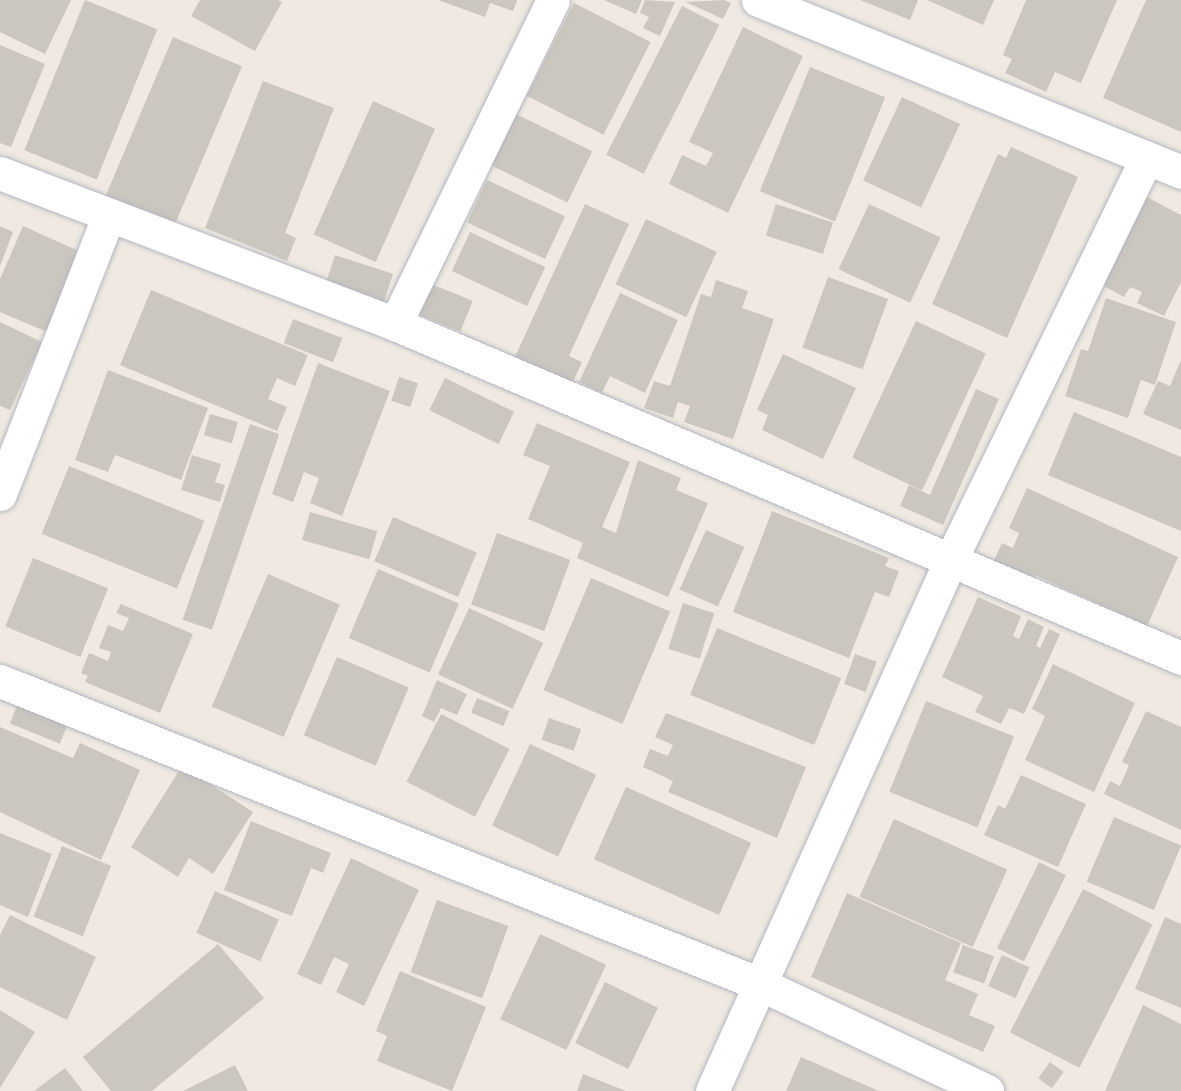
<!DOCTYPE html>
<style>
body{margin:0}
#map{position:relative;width:1181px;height:1091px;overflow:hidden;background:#efe9e1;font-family:Roboto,sans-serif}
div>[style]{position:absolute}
.building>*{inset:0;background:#cbc7bf;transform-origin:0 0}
.roads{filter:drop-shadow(0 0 2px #b4b7c1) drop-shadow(0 0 2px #b4b7c1)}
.minor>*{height:33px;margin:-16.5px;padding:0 16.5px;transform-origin:16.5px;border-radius:16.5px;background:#fff}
span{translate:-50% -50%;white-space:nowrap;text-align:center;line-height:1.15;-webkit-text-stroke:4.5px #fff;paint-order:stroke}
</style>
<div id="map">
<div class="building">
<div style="clip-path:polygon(0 0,71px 0,45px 54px,0 32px)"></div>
<div style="left:85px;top:0;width:78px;height:162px;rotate:22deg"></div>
<div style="clip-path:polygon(200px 0,278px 0,282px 2px,255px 51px,191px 16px)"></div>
<div style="clip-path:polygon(438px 0,517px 0,513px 11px,490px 3px,485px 17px)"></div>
<div style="clip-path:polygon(604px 0,642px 0,636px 14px)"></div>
<div style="clip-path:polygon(645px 0,675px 2px,660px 36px,643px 28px,649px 17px,640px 13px)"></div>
<div style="clip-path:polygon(724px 0,731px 3px,723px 19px,686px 2px)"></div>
<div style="clip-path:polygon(860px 0,918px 0,910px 20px)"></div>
<div style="clip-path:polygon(927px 0,994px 0,983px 25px)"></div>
<div style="clip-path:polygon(1026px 0,1117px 0,1081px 83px,1055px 72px,1046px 92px,1005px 73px,1012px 59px,1003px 55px)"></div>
<div style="clip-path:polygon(1146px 0,1181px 0,1181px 132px,1103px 98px)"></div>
<div style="left:574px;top:3px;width:86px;height:104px;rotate:27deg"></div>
<div style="left:682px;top:6px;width:42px;height:167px;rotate:27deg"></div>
<div style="clip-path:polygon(743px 27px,803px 56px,728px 213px,669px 184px,682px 155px,706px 166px,713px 153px,689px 142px)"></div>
<div style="left:173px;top:37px;width:75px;height:172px;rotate:23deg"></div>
<div style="clip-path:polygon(0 45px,45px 64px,11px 147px,0 143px)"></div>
<div style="left:810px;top:67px;width:81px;height:134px;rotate:22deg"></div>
<div style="clip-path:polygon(263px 81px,334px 108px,285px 233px,296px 238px,287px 261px,205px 228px)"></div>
<div style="left:902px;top:97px;width:64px;height:92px;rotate:25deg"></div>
<div style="left:373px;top:101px;width:68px;height:146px;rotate:24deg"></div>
<div style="left:516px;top:114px;width:85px;height:57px;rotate:26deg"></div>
<div style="clip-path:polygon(1011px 147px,1078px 177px,1007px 338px,932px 304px,998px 154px,1006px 158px)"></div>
<div style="left:487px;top:180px;width:86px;height:47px;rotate:25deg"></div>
<div style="clip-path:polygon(1143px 195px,1181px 215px,1181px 282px,1164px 316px,1137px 303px,1142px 292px,1130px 287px,1124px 297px,1098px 283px)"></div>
<div style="clip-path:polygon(585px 204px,629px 224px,569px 356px,582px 362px,571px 386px,514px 359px)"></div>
<div style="left:776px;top:204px;width:60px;height:33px;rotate:18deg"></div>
<div style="left:869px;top:204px;width:79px;height:72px;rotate:25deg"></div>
<div style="left:646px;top:219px;width:78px;height:72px;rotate:25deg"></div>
<div style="clip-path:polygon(0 226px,13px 232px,0 266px)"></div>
<div style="clip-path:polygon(23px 226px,81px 252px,47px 332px,0 312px,0 279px)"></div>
<div style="left:470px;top:232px;width:83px;height:43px;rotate:25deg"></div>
<div style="left:335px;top:255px;width:61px;height:31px;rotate:18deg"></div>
<div style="left:828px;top:277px;width:64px;height:75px;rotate:20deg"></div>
<div style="clip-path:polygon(716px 280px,748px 291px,742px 308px,774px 319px,733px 439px,684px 422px,690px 406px,678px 402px,673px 418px,644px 408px,654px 381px,670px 386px,701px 294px,711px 297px)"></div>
<div style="left:431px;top:284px;width:45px;height:33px;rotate:22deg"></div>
<div style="clip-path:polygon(151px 290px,308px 355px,295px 386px,277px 378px,268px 399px,287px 407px,277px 431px,120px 365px)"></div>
<div style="clip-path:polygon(620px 293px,678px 320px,645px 393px,610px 376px,602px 393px,579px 382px)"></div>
<div style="clip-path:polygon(1106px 298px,1176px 322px,1155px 385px,1141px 380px,1128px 418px,1065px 396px,1081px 349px,1088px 351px)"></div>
<div style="left:293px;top:319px;width:53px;height:26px;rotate:21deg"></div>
<div style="left:916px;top:321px;width:77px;height:151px;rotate:25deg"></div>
<div style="clip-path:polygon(0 322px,42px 342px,10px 410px,0 406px)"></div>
<div style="clip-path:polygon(783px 354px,856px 388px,823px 459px,762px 430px,768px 415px,757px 410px)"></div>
<div style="clip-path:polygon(1181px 360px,1181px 430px,1143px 414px,1158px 381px,1170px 386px)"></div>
<div style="clip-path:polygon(318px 363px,390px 391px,342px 516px,310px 503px,319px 478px,304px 472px,293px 502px,272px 494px)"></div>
<div style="clip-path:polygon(108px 370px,208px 408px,181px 480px,115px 455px,108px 472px,75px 460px)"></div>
<div style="left:399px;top:377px;width:20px;height:25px;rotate:18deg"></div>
<div style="left:445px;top:378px;width:77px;height:36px;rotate:26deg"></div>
<div style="clip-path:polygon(976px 389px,999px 399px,943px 525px,900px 506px,909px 485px,930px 495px)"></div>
<div style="clip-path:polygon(1074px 412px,1181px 457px,1181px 531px,1048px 475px)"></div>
<div style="left:210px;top:414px;width:29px;height:22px;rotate:16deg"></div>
<div style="clip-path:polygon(537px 423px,630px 462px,602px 527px,616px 533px,638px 460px,681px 478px,676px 490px,708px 503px,668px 597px,577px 558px,583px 543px,528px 519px,550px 466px,523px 455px)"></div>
<div style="left:250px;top:424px;width:31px;height:207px;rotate:19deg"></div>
<div style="clip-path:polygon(192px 455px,221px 464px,215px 482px,225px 485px,220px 502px,181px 490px)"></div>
<div style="left:69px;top:466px;width:146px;height:73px;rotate:22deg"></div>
<div style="clip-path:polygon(1027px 488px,1178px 557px,1147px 626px,1035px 575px,1032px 583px,992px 565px,1002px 543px,1013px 548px,1019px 533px,1009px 528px)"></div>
<div style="clip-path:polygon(772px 511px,889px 558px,885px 566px,899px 571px,889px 597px,875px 592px,849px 658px,733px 612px)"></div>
<div style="left:310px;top:512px;width:70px;height:29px;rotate:16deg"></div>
<div style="left:393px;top:517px;width:91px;height:48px;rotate:23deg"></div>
<div style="left:706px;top:530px;width:42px;height:65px;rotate:24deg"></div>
<div style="left:497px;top:533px;width:78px;height:76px;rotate:20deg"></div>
<div style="left:33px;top:558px;width:81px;height:74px;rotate:22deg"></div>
<div style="left:378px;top:569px;width:88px;height:75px;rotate:23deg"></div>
<div style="left:268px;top:574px;width:78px;height:144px;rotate:23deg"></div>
<div style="left:591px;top:578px;width:86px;height:122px;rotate:23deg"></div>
<div style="clip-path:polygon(978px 597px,1021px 616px,1013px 636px,1019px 639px,1028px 619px,1044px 627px,1036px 646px,1040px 648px,1049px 629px,1060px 634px,1024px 714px,1009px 708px,1001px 724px,975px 712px,983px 696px,942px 677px)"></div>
<div style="left:683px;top:603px;width:33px;height:48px;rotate:18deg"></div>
<div style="clip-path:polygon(121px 604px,193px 634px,160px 713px,85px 682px,88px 676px,81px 673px,89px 653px,108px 661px,111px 652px,99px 648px,108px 625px,123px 631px,129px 618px,116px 613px)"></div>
<div style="left:469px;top:608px;width:82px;height:73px;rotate:25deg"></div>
<div style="left:717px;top:628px;width:134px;height:72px;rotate:22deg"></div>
<div style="left:855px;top:654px;width:23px;height:32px;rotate:20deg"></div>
<div style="left:337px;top:657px;width:78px;height:85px;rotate:23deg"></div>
<div style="clip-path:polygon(1053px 664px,1135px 703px,1094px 792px,1025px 760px,1045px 716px,1032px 709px)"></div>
<div style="clip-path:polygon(437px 680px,467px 694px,457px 715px,441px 708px,434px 722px,422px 716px)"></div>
<div style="left:477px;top:698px;width:35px;height:16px;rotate:22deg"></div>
<div style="left:926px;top:701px;width:95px;height:98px;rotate:22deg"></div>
<div style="left:18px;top:703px;width:54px;height:22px;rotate:22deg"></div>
<div style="clip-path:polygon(1146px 711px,1181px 727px,1181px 830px,1104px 794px,1110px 781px,1120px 786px,1129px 765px,1122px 762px)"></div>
<div style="clip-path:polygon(666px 713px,806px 767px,777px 838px,668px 792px,673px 781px,643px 767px,650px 749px,668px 756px,673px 745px,655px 737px)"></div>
<div style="left:441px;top:714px;width:77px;height:76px;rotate:27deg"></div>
<div style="left:549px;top:718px;width:34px;height:23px;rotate:19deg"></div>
<div style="clip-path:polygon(0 727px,73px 758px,80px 743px,140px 770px,101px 860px,0 812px)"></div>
<div style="left:530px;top:744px;width:73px;height:90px;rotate:25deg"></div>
<div style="clip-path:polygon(182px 766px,253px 812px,213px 874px,189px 858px,178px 877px,131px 847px)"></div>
<div style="clip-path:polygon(1021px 775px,1086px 804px,1058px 867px,984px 835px,998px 805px,1005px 809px)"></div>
<div style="left:626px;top:787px;width:137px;height:79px;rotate:24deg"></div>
<div style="left:1114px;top:817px;width:73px;height:70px;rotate:23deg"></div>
<div style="left:894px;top:819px;width:124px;height:85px;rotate:24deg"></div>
<div style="clip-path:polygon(251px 821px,331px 853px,323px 873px,311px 868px,292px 916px,224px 890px)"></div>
<div style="clip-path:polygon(0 833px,52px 854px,28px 917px,0 905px)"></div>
<div style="left:62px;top:846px;width:53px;height:76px;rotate:22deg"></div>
<div style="clip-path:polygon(351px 858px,419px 890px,364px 1006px,336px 992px,349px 964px,334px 957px,321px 985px,297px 974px)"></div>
<div style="left:1039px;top:862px;width:30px;height:96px;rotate:26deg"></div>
<div style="left:1083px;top:889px;width:78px;height:161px;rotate:27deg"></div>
<div style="left:215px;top:891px;width:70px;height:46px;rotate:24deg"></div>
<div style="clip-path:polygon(847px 893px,961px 943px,945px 980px,978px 994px,969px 1015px,995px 1026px,983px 1052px,811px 977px)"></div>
<div style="left:437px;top:900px;width:76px;height:77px;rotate:20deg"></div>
<div style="clip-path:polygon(10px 915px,96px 957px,67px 1020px,0 987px,0 935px)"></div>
<div style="clip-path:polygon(1165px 917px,1181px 924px,1181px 1008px,1135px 989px)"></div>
<div style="left:540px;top:934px;width:73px;height:94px;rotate:25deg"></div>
<div style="clip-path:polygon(218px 944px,264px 998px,152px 1091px,111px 1091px,83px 1057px)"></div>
<div style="left:963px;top:945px;width:33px;height:29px;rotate:20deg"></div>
<div style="left:1002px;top:955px;width:30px;height:34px;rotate:24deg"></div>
<div style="clip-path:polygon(400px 971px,486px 1007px,452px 1091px,377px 1061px,387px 1036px,376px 1031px)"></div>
<div style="left:605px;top:982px;width:59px;height:68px;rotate:26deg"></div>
<div style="clip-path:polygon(1143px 1005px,1181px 1024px,1181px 1091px,1105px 1091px)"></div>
<div style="clip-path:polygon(0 1010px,35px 1032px,0 1088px)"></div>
<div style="clip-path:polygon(801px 1057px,879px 1091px,786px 1091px)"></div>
<div style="left:1050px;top:1062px;width:17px;height:20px;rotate:36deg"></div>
<div style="clip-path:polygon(235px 1065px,248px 1091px,183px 1091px)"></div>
<div style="clip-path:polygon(65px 1068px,83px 1091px,34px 1091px)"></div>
<div style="clip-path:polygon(583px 1074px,626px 1091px,577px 1091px)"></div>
</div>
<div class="roads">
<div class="minor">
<div style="left:758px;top:0;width:457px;rotate:22.1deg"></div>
<div style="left:0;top:173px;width:423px;rotate:20.9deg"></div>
<div style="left:395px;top:324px;width:854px;rotate:23.02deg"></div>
<div style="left:395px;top:324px;width:360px;rotate:-64deg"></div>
<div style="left:0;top:494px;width:297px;rotate:-68.7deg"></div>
<div style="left:0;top:681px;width:818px;rotate:21.74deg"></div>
<div style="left:760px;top:984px;width:251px;rotate:25.2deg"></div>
<div style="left:712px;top:1091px;width:585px;rotate:-65.8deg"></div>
<div style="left:952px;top:557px;width:444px;rotate:-64deg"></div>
</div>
</div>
</div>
